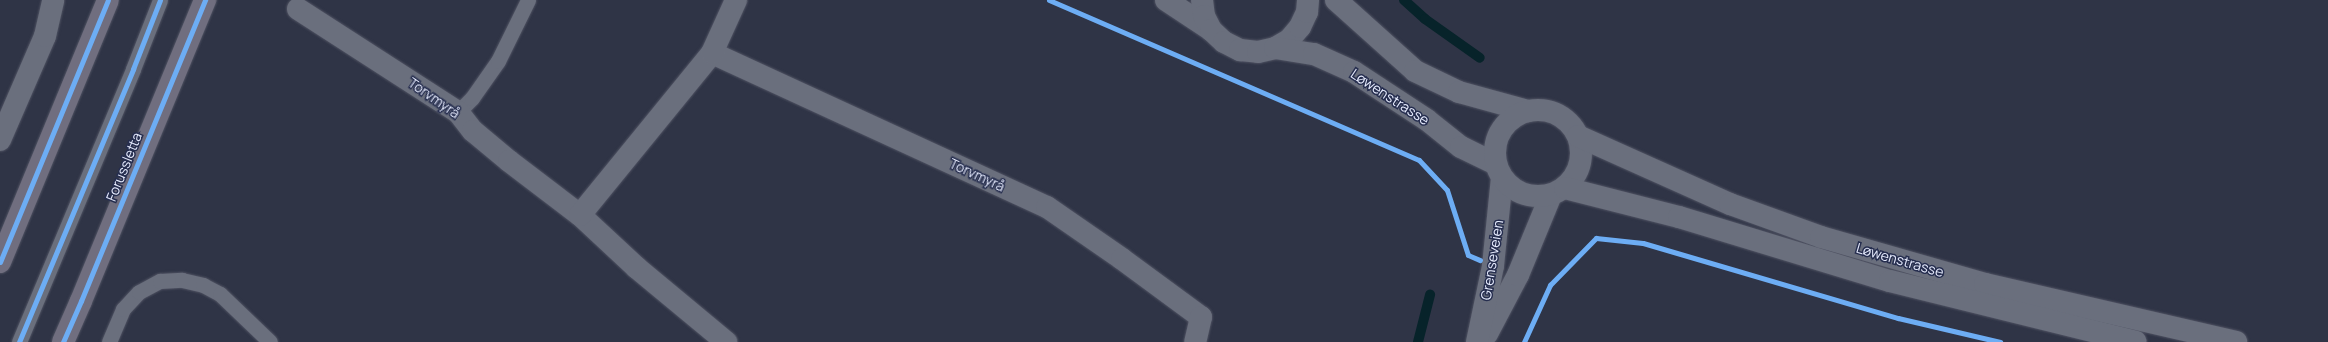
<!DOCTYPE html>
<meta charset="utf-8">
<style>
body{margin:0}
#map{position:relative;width:2328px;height:342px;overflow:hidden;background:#2f3446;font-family:Manrope,sans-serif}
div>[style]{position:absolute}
.stream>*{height:10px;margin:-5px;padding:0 5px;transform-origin:5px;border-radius:5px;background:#07232a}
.roads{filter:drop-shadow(0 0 1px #4f5262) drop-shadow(0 0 1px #4f5262)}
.service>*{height:15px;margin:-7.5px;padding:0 7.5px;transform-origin:7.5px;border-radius:7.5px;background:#6a6f7d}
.minor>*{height:22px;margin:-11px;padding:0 11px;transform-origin:11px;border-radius:11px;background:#6a6f7d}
.tertiary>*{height:22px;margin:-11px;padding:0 11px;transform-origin:11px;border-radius:11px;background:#6a6f7d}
.secondary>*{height:22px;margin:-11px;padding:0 11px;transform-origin:11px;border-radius:11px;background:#6a6f7d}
.secondary>.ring{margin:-11px;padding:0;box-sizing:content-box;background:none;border:22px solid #6a6f7d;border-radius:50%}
.primary>*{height:22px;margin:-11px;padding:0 11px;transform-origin:11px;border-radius:11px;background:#706e7f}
.cycleway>*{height:5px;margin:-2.5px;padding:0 2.5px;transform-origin:2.5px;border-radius:2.5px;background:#6dadf4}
span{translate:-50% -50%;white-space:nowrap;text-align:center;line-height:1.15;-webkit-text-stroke:3px #262e4f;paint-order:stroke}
.street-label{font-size:14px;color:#e7ecfe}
</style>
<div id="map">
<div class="stream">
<div style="left:1404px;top:0;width:28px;rotate:42deg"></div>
<div style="left:1425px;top:19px;width:67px;rotate:35.3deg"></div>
<div style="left:1418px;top:342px;width:49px;rotate:-75.7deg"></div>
</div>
<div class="roads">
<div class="service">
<div style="left:458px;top:112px;width:20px;rotate:-45deg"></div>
<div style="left:472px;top:98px;width:45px;rotate:-54.9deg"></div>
<div style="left:498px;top:61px;width:68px;rotate:-63.8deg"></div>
<div style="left:19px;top:342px;width:296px;rotate:-67.3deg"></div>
<div style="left:133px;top:69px;width:74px;rotate:-68.6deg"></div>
<div style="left:109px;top:342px;width:36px;rotate:-67deg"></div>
<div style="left:123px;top:309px;width:23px;rotate:-47deg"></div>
<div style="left:139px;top:292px;width:24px;rotate:-28deg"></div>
<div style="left:160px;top:281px;width:22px;rotate:-3deg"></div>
<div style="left:182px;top:280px;width:22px;rotate:13deg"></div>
<div style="left:203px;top:285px;width:19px;rotate:28deg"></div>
<div style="left:220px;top:294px;width:69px;rotate:43.8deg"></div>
</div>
<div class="minor">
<div style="left:298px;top:9px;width:190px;rotate:32.8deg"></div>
<div style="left:458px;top:112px;width:24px;rotate:52deg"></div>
<div style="left:473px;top:131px;width:47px;rotate:39.8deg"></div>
<div style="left:509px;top:161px;width:89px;rotate:37.3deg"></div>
<div style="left:580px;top:215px;width:78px;rotate:42.9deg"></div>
<div style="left:637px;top:268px;width:116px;rotate:39.7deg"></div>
<div style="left:712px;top:53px;width:369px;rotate:24.7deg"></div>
<div style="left:1047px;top:207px;width:91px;rotate:34.7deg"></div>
<div style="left:1122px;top:259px;width:98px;rotate:36.3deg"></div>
<div style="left:1201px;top:317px;width:26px;rotate:103deg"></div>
<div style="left:0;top:140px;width:113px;rotate:-66.6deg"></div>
<div style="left:45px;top:36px;width:37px;rotate:-77deg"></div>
<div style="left:580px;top:215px;width:209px;rotate:-50.8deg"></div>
<div style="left:712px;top:53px;width:58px;rotate:-65.6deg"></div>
</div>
<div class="tertiary">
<div style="left:1487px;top:334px;width:67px;rotate:-62.3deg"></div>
<div style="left:1518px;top:275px;width:87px;rotate:-67.6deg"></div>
<div style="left:1477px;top:342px;width:78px;rotate:-78.1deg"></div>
<div style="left:1493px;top:266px;width:88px;rotate:-84.2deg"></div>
</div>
<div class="secondary">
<div style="left:1166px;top:0;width:54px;rotate:33.7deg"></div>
<div style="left:1202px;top:0;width:16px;rotate:83deg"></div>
<div style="left:1204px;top:16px;width:16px;rotate:63deg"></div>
<div style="left:1211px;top:30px;width:18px;rotate:43deg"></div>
<div style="left:1224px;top:42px;width:18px;rotate:27deg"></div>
<div style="left:1240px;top:50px;width:18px;rotate:6deg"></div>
<div style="left:1258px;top:52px;width:17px;rotate:-13deg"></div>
<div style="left:1275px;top:48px;width:16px;rotate:-30deg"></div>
<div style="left:1289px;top:40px;width:17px;rotate:-50deg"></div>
<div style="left:1300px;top:27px;width:17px;rotate:-65deg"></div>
<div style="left:1307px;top:12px;width:12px;rotate:-85deg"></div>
<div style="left:1336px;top:0;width:106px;rotate:41.9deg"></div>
<div style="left:1415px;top:71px;width:49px;rotate:25.5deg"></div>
<div style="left:1459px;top:92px;width:72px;rotate:15.4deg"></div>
<div style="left:1275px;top:48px;width:39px;rotate:9deg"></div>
<div style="left:1314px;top:54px;width:44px;rotate:24.2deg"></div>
<div style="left:1354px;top:72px;width:87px;rotate:33.3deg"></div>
<div style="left:1427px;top:120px;width:43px;rotate:38.5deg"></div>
<div style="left:1461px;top:147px;width:39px;rotate:26deg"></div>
<div class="ring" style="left:1495px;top:110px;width:64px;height:64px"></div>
<div style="left:1578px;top:136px;width:167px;rotate:24.1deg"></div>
<div style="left:1730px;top:204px;width:97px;rotate:19.9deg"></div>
<div style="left:1821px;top:237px;width:171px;rotate:16deg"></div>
<div style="left:1985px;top:284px;width:258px;rotate:13deg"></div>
<div style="left:1565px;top:188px;width:118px;rotate:14.3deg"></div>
<div style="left:1679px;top:217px;width:220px;rotate:16.9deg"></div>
<div style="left:1890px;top:281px;width:253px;rotate:13.9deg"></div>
</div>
<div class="primary">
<div style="left:0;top:262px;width:283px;rotate:-67.6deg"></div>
<div style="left:63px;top:342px;width:45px;rotate:-66.3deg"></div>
<div style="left:81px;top:301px;width:326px;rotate:-67.6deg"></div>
</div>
</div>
<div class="cycleway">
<div style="left:1049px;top:0;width:403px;rotate:23.4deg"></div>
<div style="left:1419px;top:160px;width:41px;rotate:47deg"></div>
<div style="left:1447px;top:190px;width:68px;rotate:72.1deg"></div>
<div style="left:1468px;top:255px;width:13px;rotate:23deg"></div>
<div style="left:0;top:262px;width:283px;rotate:-67.6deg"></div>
<div style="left:19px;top:342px;width:296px;rotate:-67.3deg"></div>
<div style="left:133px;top:69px;width:74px;rotate:-68.6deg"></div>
<div style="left:63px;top:342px;width:45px;rotate:-66.3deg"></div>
<div style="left:81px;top:301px;width:326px;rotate:-67.6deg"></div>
<div style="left:1524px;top:342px;width:63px;rotate:-65.5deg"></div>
<div style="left:1550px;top:285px;width:66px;rotate:-45.6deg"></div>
<div style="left:1596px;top:238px;width:47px;rotate:6.1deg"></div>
<div style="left:1643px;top:243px;width:266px;rotate:16.4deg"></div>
<div style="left:1898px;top:318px;width:105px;rotate:13.2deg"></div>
</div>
<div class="street-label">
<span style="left:1390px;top:97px;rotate:33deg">Løwenstrasse</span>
<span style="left:434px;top:98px;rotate:35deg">Torvmyrå</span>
<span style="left:124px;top:167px;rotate:-68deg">Forussletta</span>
<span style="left:977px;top:175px;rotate:25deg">Torvmyrå</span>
<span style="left:1492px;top:260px;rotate:-81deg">Grenseveien</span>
<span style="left:1900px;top:260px;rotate:16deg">Løwenstrasse</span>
</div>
</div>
